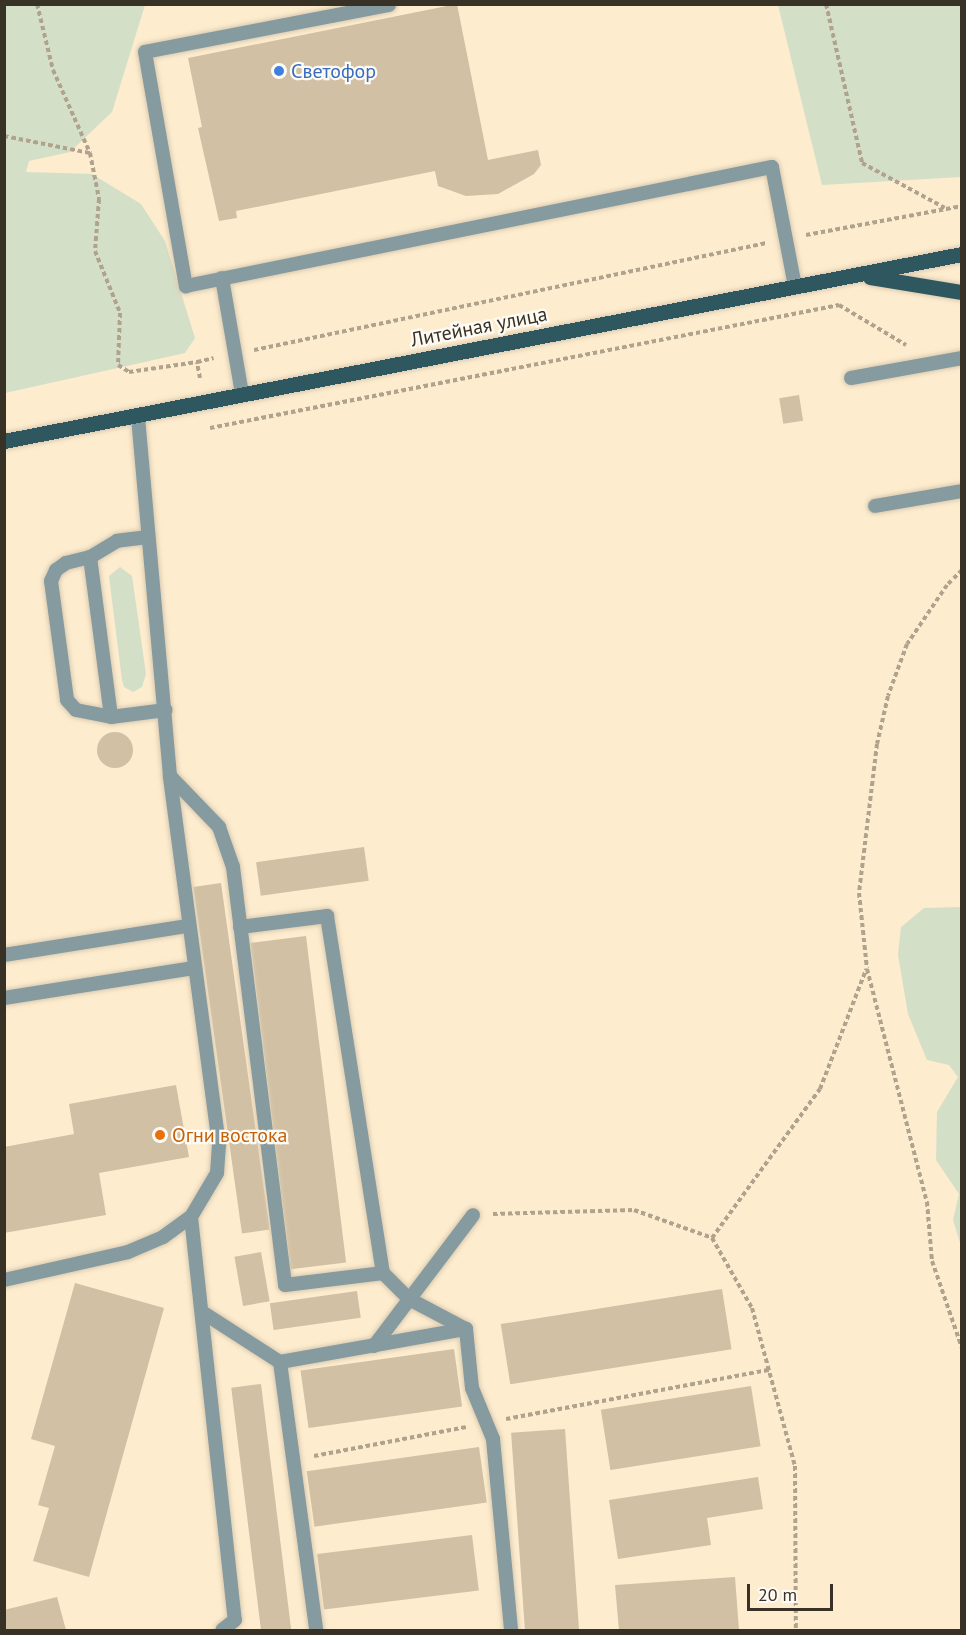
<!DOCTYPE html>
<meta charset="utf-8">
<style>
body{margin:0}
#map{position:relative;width:966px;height:1635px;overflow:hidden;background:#fdecce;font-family:"PT Sans",sans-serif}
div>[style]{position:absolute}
.green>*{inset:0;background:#d4dfc7}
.building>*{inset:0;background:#d1c0a4;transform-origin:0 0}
.round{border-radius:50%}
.path>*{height:4px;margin-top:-2px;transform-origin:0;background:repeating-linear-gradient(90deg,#b0a38d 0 4.5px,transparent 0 7.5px)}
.roads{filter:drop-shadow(0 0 2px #dacab0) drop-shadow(0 0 2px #dacab0)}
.lane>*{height:14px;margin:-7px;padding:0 7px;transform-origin:7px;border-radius:7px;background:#859ba0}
.primary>*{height:15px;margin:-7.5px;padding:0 7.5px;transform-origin:7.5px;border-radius:7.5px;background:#2e575f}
.dots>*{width:16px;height:16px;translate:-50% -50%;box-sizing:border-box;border:3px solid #fefbf5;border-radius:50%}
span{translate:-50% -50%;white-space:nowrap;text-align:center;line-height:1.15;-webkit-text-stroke:4.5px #fefbf5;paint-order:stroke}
.shop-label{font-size:20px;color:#366cbe}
.left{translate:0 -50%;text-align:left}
.street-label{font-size:20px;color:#383126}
.food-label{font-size:20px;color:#c56008}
.frame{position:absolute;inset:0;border:6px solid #383126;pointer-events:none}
.scale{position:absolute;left:747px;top:1584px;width:86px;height:27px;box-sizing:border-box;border:3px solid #383126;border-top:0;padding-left:8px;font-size:18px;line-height:21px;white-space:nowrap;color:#383126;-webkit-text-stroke:4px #fefbf5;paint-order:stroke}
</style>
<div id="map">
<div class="green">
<div style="clip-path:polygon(4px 5px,145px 5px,112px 112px,70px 152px,29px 161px,26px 172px,92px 174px,141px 204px,165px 241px,195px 338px,185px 353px,5px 393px)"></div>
<div style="clip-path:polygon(778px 5px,961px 5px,961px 177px,822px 185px)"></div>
<div style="clip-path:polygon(120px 567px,132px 576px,146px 674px,142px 687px,133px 692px,124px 687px,122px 680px,109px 576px)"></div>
<div style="clip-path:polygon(961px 907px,962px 907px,961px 1246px,953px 1220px,959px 1194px,936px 1160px,937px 1112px,958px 1077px,949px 1065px,927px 1060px,908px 1014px,898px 955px,901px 927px,924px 908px)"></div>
</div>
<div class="building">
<div style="clip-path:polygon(457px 4px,488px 160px,538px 150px,541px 165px,534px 174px,498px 194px,466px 196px,438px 186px,435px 171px,236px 211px,237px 218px,219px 221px,198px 128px,202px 127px,188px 58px)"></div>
<div style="left:799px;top:395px;width:26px;height:20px;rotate:81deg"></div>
<div class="round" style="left:97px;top:732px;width:36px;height:36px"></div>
<div style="left:364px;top:847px;width:34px;height:109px;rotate:82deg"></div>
<div style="left:221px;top:883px;width:350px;height:28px;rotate:82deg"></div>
<div style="left:306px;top:936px;width:329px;height:56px;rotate:83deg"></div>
<div style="clip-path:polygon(176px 1085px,189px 1157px,99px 1173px,106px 1215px,4px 1233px,4px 1147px,74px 1134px,69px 1104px)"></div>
<div style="left:261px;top:1252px;width:50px;height:27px;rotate:80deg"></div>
<div style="clip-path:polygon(75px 1283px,164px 1308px,89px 1577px,33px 1561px,49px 1508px,38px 1505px,55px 1446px,31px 1439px)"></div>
<div style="left:722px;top:1289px;width:61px;height:224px;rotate:81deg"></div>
<div style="left:357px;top:1291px;width:27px;height:88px;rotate:82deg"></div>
<div style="left:454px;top:1349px;width:58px;height:155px;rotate:82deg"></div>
<div style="left:261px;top:1384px;width:248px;height:30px;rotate:83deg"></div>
<div style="left:751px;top:1386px;width:61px;height:152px;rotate:81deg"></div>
<div style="left:565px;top:1429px;width:202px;height:54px;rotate:86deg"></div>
<div style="left:479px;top:1447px;width:56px;height:174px;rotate:82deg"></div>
<div style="clip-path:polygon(758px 1477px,763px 1509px,707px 1518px,711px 1545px,618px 1559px,609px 1500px)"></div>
<div style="left:472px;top:1535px;width:56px;height:156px;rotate:83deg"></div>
<div style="clip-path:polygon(735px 1577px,739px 1630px,619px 1630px,615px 1585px)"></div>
<div style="clip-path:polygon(57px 1597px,66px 1630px,4px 1630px,4px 1610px)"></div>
</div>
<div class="path">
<div style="left:37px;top:4px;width:68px;rotate:76.4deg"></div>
<div style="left:53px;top:70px;width:91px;rotate:66deg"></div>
<div style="left:90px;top:153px;width:47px;rotate:78.9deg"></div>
<div style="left:99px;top:199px;width:52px;rotate:94.4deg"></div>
<div style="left:95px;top:251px;width:67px;rotate:68deg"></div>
<div style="left:120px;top:313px;width:52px;rotate:92.2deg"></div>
<div style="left:118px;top:365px;width:13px;rotate:32deg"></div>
<div style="left:129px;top:372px;width:69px;rotate:-8.4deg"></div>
<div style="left:826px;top:4px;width:163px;rotate:77.2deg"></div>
<div style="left:862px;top:163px;width:94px;rotate:28.5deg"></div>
<div style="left:4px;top:136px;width:88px;rotate:11.2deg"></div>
<div style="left:806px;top:235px;width:159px;rotate:-10.5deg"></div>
<div style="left:254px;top:350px;width:523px;rotate:-11.8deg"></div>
<div style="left:200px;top:378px;width:16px;rotate:-101deg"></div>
<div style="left:197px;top:362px;width:17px;rotate:-13deg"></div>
<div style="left:210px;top:428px;width:641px;rotate:-11.06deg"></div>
<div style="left:839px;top:305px;width:78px;rotate:30.8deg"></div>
<div style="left:962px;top:570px;width:21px;rotate:135deg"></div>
<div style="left:947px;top:585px;width:71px;rotate:124.1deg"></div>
<div style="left:907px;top:644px;width:55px;rotate:110.1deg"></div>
<div style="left:888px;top:696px;width:49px;rotate:102.9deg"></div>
<div style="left:877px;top:744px;width:150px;rotate:96.9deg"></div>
<div style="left:859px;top:893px;width:76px;rotate:84deg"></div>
<div style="left:867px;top:969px;width:241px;rotate:75.6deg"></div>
<div style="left:927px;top:1202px;width:59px;rotate:85.2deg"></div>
<div style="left:932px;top:1261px;width:92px;rotate:71deg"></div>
<div style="left:493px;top:1214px;width:141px;rotate:-1.6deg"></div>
<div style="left:634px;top:1210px;width:83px;rotate:19.7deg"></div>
<div style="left:712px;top:1238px;width:81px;rotate:60.3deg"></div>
<div style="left:752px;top:1308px;width:164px;rotate:74.8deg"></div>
<div style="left:795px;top:1466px;width:164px;rotate:89.7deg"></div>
<div style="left:712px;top:1238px;width:184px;rotate:-54.1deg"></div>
<div style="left:820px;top:1089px;width:128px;rotate:-68.9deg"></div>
<div style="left:506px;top:1419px;width:268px;rotate:-10.6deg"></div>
<div style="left:314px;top:1456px;width:155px;rotate:-10.8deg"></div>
</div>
<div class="roads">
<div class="lane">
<div style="left:389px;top:5px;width:248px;rotate:169.1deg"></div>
<div style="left:145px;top:52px;width:238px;rotate:80.1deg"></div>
<div style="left:186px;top:286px;width:598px;rotate:-11.48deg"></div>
<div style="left:772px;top:167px;width:122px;rotate:79.1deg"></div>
<div style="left:222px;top:278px;width:118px;rotate:80.2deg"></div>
<div style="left:851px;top:378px;width:113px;rotate:-10.2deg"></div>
<div style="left:875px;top:506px;width:88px;rotate:-9.8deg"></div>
<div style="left:148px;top:537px;width:31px;rotate:173deg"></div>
<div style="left:117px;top:541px;width:31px;rotate:149deg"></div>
<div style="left:90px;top:557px;width:25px;rotate:166deg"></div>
<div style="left:66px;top:563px;width:12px;rotate:145deg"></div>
<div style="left:56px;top:570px;width:12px;rotate:114deg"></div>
<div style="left:51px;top:581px;width:120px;rotate:82.3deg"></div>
<div style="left:67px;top:700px;width:13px;rotate:48deg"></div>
<div style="left:76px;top:710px;width:36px;rotate:11deg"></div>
<div style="left:111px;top:717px;width:55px;rotate:-7.3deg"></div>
<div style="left:90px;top:557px;width:161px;rotate:82.5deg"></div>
<div style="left:170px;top:776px;width:71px;rotate:46.1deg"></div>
<div style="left:219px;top:827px;width:42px;rotate:70.7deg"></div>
<div style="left:233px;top:867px;width:421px;rotate:82.9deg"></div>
<div style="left:285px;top:1285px;width:99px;rotate:-7deg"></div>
<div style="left:383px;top:1273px;width:37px;rotate:45deg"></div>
<div style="left:409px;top:1299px;width:64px;rotate:27.8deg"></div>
<div style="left:240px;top:927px;width:88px;rotate:-7.2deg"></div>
<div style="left:327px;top:916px;width:361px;rotate:81.1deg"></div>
<div style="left:4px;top:955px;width:186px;rotate:-9deg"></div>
<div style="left:4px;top:998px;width:192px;rotate:-9deg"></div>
<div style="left:191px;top:1217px;width:405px;rotate:83.8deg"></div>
<div style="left:235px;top:1620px;width:16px;rotate:142deg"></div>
<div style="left:4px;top:1280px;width:127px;rotate:-12.7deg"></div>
<div style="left:128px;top:1252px;width:38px;rotate:-23deg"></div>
<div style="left:163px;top:1237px;width:34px;rotate:-36deg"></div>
<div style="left:191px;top:1217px;width:51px;rotate:-59.4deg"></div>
<div style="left:217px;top:1173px;width:28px;rotate:-86deg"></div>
<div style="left:219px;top:1145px;width:372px;rotate:-97.6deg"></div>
<div style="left:170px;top:776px;width:362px;rotate:-95.1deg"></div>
<div style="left:202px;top:1312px;width:93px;rotate:32.7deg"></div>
<div style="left:280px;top:1362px;width:270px;rotate:82.3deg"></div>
<div style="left:374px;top:1346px;width:164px;rotate:-52.9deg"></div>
<div style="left:280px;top:1362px;width:189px;rotate:-10.1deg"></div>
<div style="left:466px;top:1329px;width:59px;rotate:84.2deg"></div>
<div style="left:472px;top:1388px;width:55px;rotate:67.6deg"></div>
<div style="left:493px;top:1439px;width:192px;rotate:84.6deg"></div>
</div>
<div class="primary">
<div style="left:870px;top:277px;width:93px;rotate:9.3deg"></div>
<div style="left:4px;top:441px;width:976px;rotate:-11.05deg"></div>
</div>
</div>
<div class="dots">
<div style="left:279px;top:71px;background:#3f7fe0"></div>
<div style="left:160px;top:1135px;background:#e8710a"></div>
</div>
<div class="shop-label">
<span class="left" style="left:291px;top:71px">Светофор</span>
</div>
<div class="street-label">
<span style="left:479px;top:327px;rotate:-11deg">Литейная улица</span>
</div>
<div class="food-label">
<span class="left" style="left:172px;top:1135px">Огни востока</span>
</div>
<div class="frame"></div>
<div class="scale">20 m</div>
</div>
